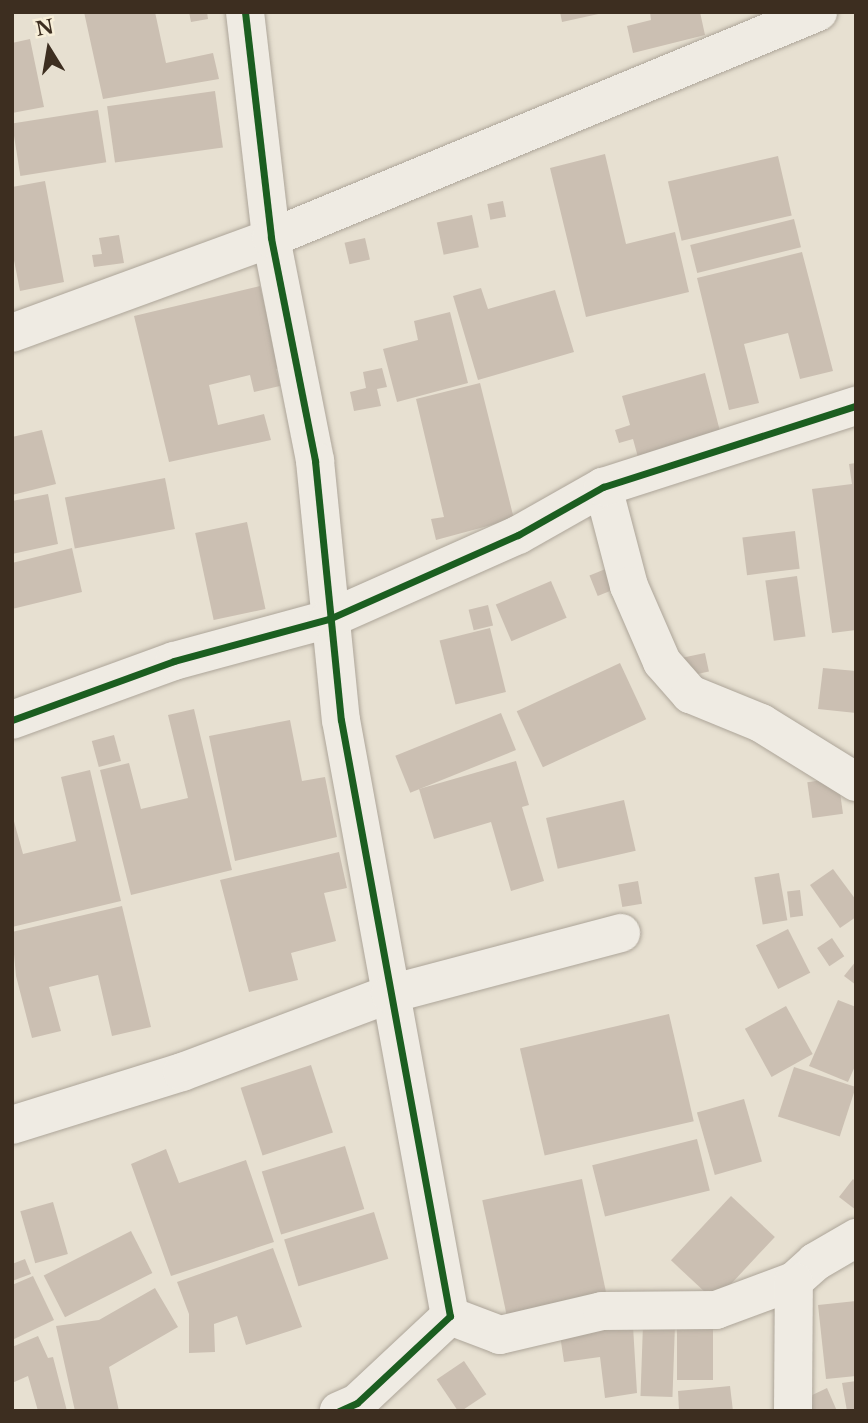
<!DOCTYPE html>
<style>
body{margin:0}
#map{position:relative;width:868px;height:1423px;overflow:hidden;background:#e7e0d1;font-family:"Libre Baskerville",serif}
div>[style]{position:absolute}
.building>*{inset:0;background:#cbbfb2;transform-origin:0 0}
.roads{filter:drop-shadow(0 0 2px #ada599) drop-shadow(0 0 2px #ada599)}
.street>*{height:38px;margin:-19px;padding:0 19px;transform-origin:19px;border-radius:19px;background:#efebe3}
.cycleway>*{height:7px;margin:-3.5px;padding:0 3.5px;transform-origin:3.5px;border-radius:3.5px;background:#1b5e20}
span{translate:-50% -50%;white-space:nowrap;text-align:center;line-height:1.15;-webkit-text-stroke:7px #f7eed8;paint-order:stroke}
.frame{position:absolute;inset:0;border:14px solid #3d2e20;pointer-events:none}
.north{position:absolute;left:14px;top:14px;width:70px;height:70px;-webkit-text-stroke:5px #f7eed8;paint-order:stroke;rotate:349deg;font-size:19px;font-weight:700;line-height:28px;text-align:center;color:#3d2e20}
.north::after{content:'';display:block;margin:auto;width:24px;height:32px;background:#3d2e20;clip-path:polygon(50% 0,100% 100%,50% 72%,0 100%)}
</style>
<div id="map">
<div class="building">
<div style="clip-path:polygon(84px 12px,155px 12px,166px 63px,213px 53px,219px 79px,103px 99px)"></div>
<div style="clip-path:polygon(189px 12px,207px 12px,208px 19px,191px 22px)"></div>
<div style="clip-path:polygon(560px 12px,603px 12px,603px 13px,562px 22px)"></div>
<div style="clip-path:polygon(650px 12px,700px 12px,705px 35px,633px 53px,627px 26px,651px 20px)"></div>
<div style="clip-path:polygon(30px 39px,44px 107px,12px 113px,12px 43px)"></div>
<div style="left:215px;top:91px;width:57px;height:109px;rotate:82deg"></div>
<div style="left:98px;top:110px;width:53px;height:87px;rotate:81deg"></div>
<div style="clip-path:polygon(605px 154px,626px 244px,675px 232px,689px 292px,586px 317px,550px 168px)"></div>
<div style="left:778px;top:156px;width:61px;height:113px;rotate:77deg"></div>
<div style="clip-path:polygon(45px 181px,64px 282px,20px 291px,12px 250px,12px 187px)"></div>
<div style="left:503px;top:201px;width:16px;height:16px;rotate:79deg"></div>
<div style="left:472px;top:215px;width:33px;height:36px;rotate:78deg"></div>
<div style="left:794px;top:219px;width:29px;height:107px;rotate:76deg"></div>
<div style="clip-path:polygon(119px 235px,124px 263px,94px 267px,92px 255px,102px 254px,99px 238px)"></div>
<div style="left:365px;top:238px;width:22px;height:21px;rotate:77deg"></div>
<div style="clip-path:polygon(802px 252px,833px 371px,800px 379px,788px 333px,744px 344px,759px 403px,729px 410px,697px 278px)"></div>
<div style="clip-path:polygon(260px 286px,280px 368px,276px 369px,280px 386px,254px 392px,250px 375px,209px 385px,218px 425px,264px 414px,271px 440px,169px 462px,134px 316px)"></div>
<div style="clip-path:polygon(481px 288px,488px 309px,555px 290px,574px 352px,478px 380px,453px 296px)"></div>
<div style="clip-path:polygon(450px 312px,468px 383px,397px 402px,383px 349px,418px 340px,414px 321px)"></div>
<div style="clip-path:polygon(382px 368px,387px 387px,377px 389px,381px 406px,354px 411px,350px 392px,366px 388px,363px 372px)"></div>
<div style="clip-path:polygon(705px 373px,722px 439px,639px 461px,633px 439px,619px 443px,615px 430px,630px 425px,622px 396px)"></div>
<div style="clip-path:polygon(480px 383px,514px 519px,436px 540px,431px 519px,444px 517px,416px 399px)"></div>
<div style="clip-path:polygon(42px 430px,56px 484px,12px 495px,12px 437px)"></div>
<div style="clip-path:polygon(856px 463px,856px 630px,832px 633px,812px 489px,852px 484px,849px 464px)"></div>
<div style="left:165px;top:478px;width:52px;height:102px;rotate:79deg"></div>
<div style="clip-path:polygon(48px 494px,58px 544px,12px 554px,12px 501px)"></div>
<div style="left:247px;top:522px;width:89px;height:53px;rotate:78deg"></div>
<div style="left:795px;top:531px;width:38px;height:53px;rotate:83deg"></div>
<div style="clip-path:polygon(72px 548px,82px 592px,12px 609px,12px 563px)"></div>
<div style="left:608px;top:568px;width:22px;height:20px;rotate:68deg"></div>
<div style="left:797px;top:576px;width:61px;height:32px;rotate:82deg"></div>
<div style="left:551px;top:581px;width:40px;height:60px;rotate:67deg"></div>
<div style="left:488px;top:605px;width:21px;height:20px;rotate:76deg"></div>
<div style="left:490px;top:628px;width:66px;height:52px;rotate:76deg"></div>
<div style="left:705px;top:653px;width:19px;height:22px;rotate:78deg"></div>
<div style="left:620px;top:663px;width:62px;height:114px;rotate:65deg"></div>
<div style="clip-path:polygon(823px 668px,856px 671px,856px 713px,818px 709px)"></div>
<div style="clip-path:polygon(194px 709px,232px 870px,131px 895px,100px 770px,129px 763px,141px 809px,188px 798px,168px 715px)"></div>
<div style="left:501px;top:713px;width:40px;height:114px;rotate:68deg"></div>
<div style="clip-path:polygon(290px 720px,302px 781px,325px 777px,337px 837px,235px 861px,209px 736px)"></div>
<div style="left:114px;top:735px;width:27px;height:23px;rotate:75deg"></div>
<div style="clip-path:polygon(516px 761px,529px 805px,522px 807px,544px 881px,511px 891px,491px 822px,434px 839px,419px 789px)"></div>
<div style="clip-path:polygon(90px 770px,121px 901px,12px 927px,12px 814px,23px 854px,76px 841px,61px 777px)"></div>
<div style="left:838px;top:778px;width:36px;height:31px;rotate:82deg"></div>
<div style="left:624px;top:800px;width:52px;height:80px;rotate:77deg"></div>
<div style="clip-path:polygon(339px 852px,347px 888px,324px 893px,336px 941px,291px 953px,298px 980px,249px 992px,220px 880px)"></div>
<div style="clip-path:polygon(833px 869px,856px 900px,856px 917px,840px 928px,810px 885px)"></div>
<div style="left:779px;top:873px;width:48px;height:25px;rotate:80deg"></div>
<div style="left:638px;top:881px;width:23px;height:20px;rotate:80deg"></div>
<div style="left:800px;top:890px;width:26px;height:13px;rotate:83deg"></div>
<div style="clip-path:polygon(122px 906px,151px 1027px,112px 1036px,98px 975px,49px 987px,61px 1031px,32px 1038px,16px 976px,12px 932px)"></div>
<div style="left:788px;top:929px;width:49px;height:36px;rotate:63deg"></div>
<div style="left:832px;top:938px;width:22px;height:18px;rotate:56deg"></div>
<div style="clip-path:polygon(856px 961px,856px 985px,844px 976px)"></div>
<div style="clip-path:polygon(838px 1000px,856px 1007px,856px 1064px,848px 1082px,809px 1066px)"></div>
<div style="left:786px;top:1006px;width:55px;height:47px;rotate:61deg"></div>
<div style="left:669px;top:1014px;width:110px;height:153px;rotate:77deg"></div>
<div style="left:311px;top:1065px;width:71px;height:74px;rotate:72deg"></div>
<div style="left:794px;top:1067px;width:65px;height:52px;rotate:18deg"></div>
<div style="left:744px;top:1099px;width:65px;height:49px;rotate:74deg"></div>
<div style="left:697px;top:1139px;width:53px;height:108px;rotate:76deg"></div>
<div style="left:345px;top:1146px;width:66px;height:87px;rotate:73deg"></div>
<div style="clip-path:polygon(166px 1149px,179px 1183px,246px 1160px,274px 1242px,171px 1276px,131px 1164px)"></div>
<div style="left:582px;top:1179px;width:125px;height:102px;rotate:78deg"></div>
<div style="clip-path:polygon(853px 1179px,856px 1182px,856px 1210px,839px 1197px)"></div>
<div style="left:731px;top:1196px;width:60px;height:88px;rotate:43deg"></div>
<div style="left:53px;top:1202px;width:54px;height:34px;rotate:74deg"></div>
<div style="left:374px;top:1212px;width:49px;height:94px;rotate:73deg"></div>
<div style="left:131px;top:1231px;width:47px;height:98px;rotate:63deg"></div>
<div style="clip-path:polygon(273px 1248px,302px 1327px,246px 1345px,237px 1316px,214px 1324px,215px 1352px,189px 1353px,189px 1314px,177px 1282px)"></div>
<div style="clip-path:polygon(25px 1259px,31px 1274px,12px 1281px,12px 1264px)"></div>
<div style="clip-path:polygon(33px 1276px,54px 1320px,12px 1340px,12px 1285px)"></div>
<div style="clip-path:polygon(155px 1288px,178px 1327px,109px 1367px,119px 1411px,75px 1411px,56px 1326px,99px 1320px)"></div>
<div style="clip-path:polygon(856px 1301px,856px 1376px,826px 1379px,818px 1305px)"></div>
<div style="left:677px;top:1323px;width:36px;height:57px"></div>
<div style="left:643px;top:1324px;width:32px;height:72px;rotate:2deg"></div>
<div style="clip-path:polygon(633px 1326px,637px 1393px,605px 1398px,600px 1357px,564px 1362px,560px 1335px)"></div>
<div style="clip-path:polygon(38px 1336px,48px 1358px,53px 1357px,67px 1411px,38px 1411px,28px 1376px,12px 1383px,12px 1347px)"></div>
<div style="left:464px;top:1361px;width:40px;height:33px;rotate:56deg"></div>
<div style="clip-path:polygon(856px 1381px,856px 1411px,847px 1411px,842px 1383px)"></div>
<div style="clip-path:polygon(730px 1386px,733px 1411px,679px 1411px,678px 1391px)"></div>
<div style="clip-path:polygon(827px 1388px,837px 1411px,809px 1411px,804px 1399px)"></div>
</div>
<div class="roads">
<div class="street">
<div style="left:245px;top:12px;width:227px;rotate:83.4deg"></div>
<div style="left:271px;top:238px;width:227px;rotate:78.8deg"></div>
<div style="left:315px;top:461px;width:260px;rotate:84.3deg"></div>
<div style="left:341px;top:720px;width:606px;rotate:79.64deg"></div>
<div style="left:450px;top:1316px;width:127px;rotate:136.9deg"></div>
<div style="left:357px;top:1403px;width:20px;rotate:156deg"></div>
<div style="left:12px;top:333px;width:276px;rotate:-20.1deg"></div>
<div style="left:271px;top:238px;width:592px;rotate:-22.45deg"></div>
<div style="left:603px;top:487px;width:102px;rotate:75.3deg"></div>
<div style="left:629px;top:586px;width:83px;rotate:66.5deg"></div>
<div style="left:662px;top:662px;width:43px;rotate:48.8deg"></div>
<div style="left:690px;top:694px;width:77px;rotate:22.2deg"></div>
<div style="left:761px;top:723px;width:112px;rotate:31.8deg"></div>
<div style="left:12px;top:720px;width:172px;rotate:-20deg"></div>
<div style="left:174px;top:661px;width:161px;rotate:-15.2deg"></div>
<div style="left:329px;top:619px;width:207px;rotate:-24deg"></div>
<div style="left:518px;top:535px;width:98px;rotate:-29.5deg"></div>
<div style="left:603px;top:487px;width:266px;rotate:-17.8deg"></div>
<div style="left:12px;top:1125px;width:178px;rotate:-17.3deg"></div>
<div style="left:182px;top:1072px;width:222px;rotate:-20.6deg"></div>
<div style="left:390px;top:994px;width:239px;rotate:-14.8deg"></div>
<div style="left:450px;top:1316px;width:53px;rotate:20.8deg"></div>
<div style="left:500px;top:1335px;width:105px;rotate:-13.2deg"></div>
<div style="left:602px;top:1311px;width:114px;rotate:-0.5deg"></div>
<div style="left:716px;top:1310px;width:83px;rotate:-20.4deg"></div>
<div style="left:794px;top:1281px;width:28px;rotate:-42deg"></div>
<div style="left:815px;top:1262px;width:48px;rotate:-30.3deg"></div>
<div style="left:793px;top:1411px;width:130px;rotate:-89.6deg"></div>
</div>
</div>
<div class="cycleway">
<div style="left:245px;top:12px;width:227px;rotate:83.4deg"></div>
<div style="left:271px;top:238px;width:227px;rotate:78.8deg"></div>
<div style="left:315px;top:461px;width:260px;rotate:84.3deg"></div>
<div style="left:341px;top:720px;width:606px;rotate:79.64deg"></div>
<div style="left:450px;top:1316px;width:127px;rotate:136.9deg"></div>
<div style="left:357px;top:1403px;width:20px;rotate:156deg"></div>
<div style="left:12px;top:720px;width:172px;rotate:-20deg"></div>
<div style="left:174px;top:661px;width:161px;rotate:-15.2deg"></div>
<div style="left:329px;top:619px;width:207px;rotate:-24deg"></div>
<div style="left:518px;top:535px;width:98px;rotate:-29.5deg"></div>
<div style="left:603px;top:487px;width:266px;rotate:-17.8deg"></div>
</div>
<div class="frame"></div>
<div class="north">N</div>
</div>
